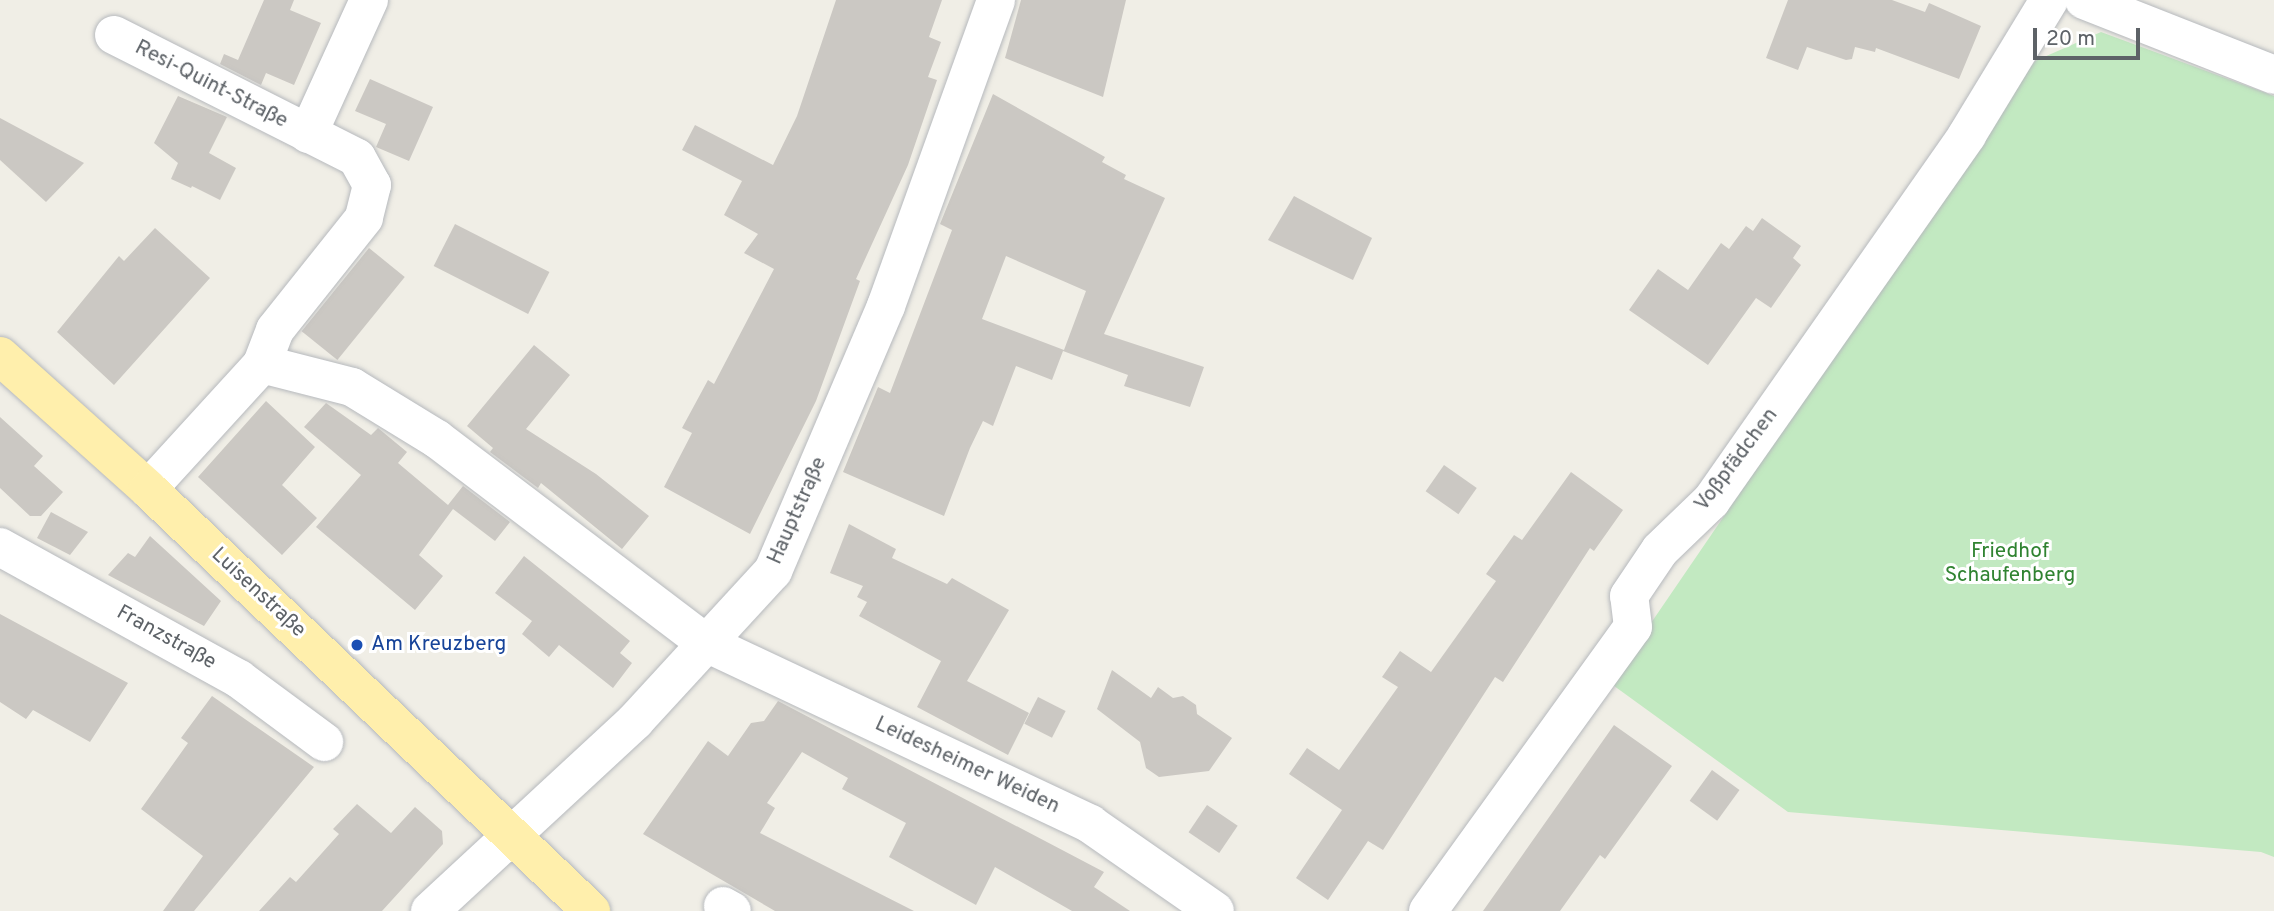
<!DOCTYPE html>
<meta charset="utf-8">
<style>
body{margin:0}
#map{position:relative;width:2274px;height:911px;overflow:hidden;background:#f0eee6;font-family:Overpass,sans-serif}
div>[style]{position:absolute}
.green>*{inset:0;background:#c2e9c1}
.building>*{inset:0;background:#cbc8c3;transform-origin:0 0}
.roads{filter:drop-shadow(0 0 2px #b6b9bd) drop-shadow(0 0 2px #b6b9bd)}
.minor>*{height:38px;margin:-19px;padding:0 19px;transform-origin:19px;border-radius:19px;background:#fff}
.major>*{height:38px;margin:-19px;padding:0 19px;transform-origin:19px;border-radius:19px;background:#ffefac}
.dots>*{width:19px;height:19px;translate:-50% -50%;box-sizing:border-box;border:4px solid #fff;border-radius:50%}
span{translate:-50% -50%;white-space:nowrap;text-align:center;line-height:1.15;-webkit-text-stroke:6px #fff;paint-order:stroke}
.street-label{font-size:21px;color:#5d6267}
.park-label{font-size:21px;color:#308331}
.transit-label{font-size:21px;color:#164399}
.left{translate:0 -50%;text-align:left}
.scale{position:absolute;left:2033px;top:28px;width:107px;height:32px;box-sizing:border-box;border:4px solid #5d6267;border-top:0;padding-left:9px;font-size:21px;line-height:24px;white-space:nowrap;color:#5d6267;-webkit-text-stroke:5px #fff;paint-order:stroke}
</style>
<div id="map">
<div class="green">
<div style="clip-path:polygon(2101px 32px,2274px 96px,2274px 857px,2261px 852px,1788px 812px,1610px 683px,2035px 61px)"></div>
</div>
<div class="building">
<div style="clip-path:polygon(264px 0,294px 0,290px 10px,321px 23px,294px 85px,266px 73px,261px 85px,220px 64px,224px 54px,238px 60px)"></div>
<div style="clip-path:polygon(836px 0,942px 0,929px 37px,941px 42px,928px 77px,937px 80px,908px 165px,856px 279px,860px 281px,816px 401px,750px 534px,664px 487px,692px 433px,682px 428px,708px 380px,714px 384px,774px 269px,744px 253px,758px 234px,724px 215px,742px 181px,682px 150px,695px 125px,773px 165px,797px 116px)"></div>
<div style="clip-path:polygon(1021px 0,1126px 0,1103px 97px,1005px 58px)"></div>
<div style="clip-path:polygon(1788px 0,1892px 0,1925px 12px,1929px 3px,1981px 26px,1959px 79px,1876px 48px,1875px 52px,1855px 47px,1852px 59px,1846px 60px,1807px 47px,1798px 70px,1766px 58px)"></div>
<div style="clip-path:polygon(370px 79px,433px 107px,409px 161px,376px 147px,386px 124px,355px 111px)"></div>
<div style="clip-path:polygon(evenodd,993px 94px,1105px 157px,1102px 162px,1126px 175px,1124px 179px,1165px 198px,1104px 334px,1204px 367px,1190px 407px,1124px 386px,1128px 375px,1063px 351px,1052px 380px,1016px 366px,993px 426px,983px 421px,970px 448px,944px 516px,843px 472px,878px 387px,890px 393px,952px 230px,940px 224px,993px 94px,1006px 256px,1086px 291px,1064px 350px,982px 319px,1006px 256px)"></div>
<div style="clip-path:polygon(178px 96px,227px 117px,209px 153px,236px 168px,220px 200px,192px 186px,197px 176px,191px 188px,171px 179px,178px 163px,154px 143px)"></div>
<div style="clip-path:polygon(0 118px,84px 163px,46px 202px,0 160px)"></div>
<div style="clip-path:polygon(1294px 196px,1372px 238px,1353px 280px,1268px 240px)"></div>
<div style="clip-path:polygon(1762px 218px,1801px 246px,1793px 258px,1801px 265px,1771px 308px,1756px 298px,1708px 365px,1629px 310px,1658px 269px,1688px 290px,1721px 243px,1729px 249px,1746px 226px,1753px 231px)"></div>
<div style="left:455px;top:224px;width:106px;height:47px;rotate:27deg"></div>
<div style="clip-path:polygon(155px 228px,210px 278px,114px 385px,57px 332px,119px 256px,124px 261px)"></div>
<div style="left:369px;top:248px;width:46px;height:107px;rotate:39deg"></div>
<div style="clip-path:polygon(534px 345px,570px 375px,526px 429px,596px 474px,649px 516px,622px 549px,541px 483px,538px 488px,490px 452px,493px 448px,467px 426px)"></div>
<div style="clip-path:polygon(266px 401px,315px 447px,282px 485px,317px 518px,282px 555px,198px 477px)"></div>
<div style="clip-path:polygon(326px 403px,371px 435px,378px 428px,407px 452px,398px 463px,448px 505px,463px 486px,510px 522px,495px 541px,453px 509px,419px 555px,443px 576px,415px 610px,316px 527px,361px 475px,304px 427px)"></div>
<div style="clip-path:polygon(0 417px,43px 456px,34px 466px,63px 492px,41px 516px,30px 516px,0 488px)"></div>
<div style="left:1444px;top:465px;width:40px;height:32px;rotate:35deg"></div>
<div style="clip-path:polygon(1571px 472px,1623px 510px,1594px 551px,1590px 548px,1503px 682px,1495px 677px,1383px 850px,1368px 841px,1328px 900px,1296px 878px,1342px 810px,1289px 774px,1307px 748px,1339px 770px,1398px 687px,1382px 677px,1400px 651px,1431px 672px,1496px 581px,1486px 574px,1514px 535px,1522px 540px)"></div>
<div style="clip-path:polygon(51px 512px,88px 532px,70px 555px,37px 538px)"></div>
<div style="clip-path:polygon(849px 524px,896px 549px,892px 558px,947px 584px,952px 578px,1009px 610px,967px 681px,1029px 713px,1008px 755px,917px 707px,941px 661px,859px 616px,867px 602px,857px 597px,863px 586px,830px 573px)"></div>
<div style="clip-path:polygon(150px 536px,221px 601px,204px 626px,108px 575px,128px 553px,135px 557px)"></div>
<div style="clip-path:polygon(524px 556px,630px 641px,620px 653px,632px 663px,613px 688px,559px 645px,549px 657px,522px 634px,532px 621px,495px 593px)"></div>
<div style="clip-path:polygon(0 614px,128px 683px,90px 742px,33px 710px,26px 719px,0 702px)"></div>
<div style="clip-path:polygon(1112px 670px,1151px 698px,1158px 687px,1173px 698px,1183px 696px,1196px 705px,1197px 714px,1232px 738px,1209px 771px,1159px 777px,1146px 768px,1140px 742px,1097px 709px)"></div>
<div style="clip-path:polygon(212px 696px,314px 767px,194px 911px,163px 911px,203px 856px,141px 809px,188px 743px,181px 738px)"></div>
<div style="left:1038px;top:697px;width:31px;height:30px;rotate:27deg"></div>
<div style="clip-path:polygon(778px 701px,1104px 872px,1094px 887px,1130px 911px,1072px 911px,995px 867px,976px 905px,889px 857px,906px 823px,842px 789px,848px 778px,802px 752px,767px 803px,775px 808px,760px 833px,914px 911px,775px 911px,643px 834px,708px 741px,728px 756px,751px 723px,764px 721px)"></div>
<div style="clip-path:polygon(1614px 725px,1672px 766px,1605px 859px,1600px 855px,1560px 911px,1483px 911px)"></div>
<div style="left:1712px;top:770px;width:34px;height:38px;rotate:36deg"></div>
<div style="clip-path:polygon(357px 804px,391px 833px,415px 807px,442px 831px,443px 844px,382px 911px,259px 911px,290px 877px,296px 882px,339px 834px,333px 829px)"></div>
<div style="left:1207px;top:805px;width:37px;height:33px;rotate:34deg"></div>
</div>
<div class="roads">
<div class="minor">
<div style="left:2084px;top:0;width:204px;rotate:21.5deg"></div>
<div style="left:114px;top:35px;width:272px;rotate:26.8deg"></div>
<div style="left:357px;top:158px;width:31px;rotate:61deg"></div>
<div style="left:372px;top:185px;width:34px;rotate:104deg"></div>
<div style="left:364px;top:218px;width:143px;rotate:128.5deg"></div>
<div style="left:275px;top:330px;width:36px;rotate:111deg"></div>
<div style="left:308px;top:134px;width:147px;rotate:-65.5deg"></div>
<div style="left:148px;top:489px;width:169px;rotate:-47.6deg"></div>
<div style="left:262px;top:364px;width:93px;rotate:14.3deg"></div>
<div style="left:352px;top:387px;width:100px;rotate:31.5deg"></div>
<div style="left:437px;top:439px;width:338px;rotate:37.2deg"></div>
<div style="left:706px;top:643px;width:425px;rotate:25.2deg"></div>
<div style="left:1090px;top:824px;width:152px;rotate:34.8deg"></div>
<div style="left:0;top:547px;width:273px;rotate:28.9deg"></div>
<div style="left:239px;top:679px;width:106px;rotate:36.5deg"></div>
<div style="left:723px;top:906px;width:10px;rotate:29deg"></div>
<div style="left:430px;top:911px;width:280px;rotate:-42.8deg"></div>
<div style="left:635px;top:721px;width:204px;rotate:-47.4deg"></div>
<div style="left:773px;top:571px;width:288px;rotate:-66.9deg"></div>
<div style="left:886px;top:306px;width:325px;rotate:-70.2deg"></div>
<div style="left:1428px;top:911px;width:350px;rotate:-54.2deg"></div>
<div style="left:1633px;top:627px;width:31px;rotate:-97deg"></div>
<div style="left:1629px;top:596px;width:55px;rotate:-56deg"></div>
<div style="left:1660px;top:550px;width:71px;rotate:-43.9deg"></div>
<div style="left:1711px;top:501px;width:447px;rotate:-55deg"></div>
<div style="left:1967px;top:135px;width:158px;rotate:-58.7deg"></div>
</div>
<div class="major">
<div style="left:0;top:356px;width:199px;rotate:41.9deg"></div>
<div style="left:148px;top:489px;width:612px;rotate:43.61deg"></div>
</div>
</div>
<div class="dots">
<div style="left:357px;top:645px;background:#1a4fb4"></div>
</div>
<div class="street-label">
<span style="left:211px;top:85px;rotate:27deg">Resi-Quint-Straße</span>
<span style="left:1737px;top:460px;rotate:-53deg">Voßpfädchen</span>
<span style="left:798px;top:511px;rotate:-66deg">Hauptstraße</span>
<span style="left:258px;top:593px;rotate:43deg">Luisenstraße</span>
<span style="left:166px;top:638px;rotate:29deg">Franzstraße</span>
<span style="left:967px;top:766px;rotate:25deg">Leidesheimer Weiden</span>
</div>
<div class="park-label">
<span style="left:2010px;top:564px">Friedhof<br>Schaufenberg</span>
</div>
<div class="transit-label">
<span class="left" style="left:371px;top:645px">Am Kreuzberg</span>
</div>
<div class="scale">20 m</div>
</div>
